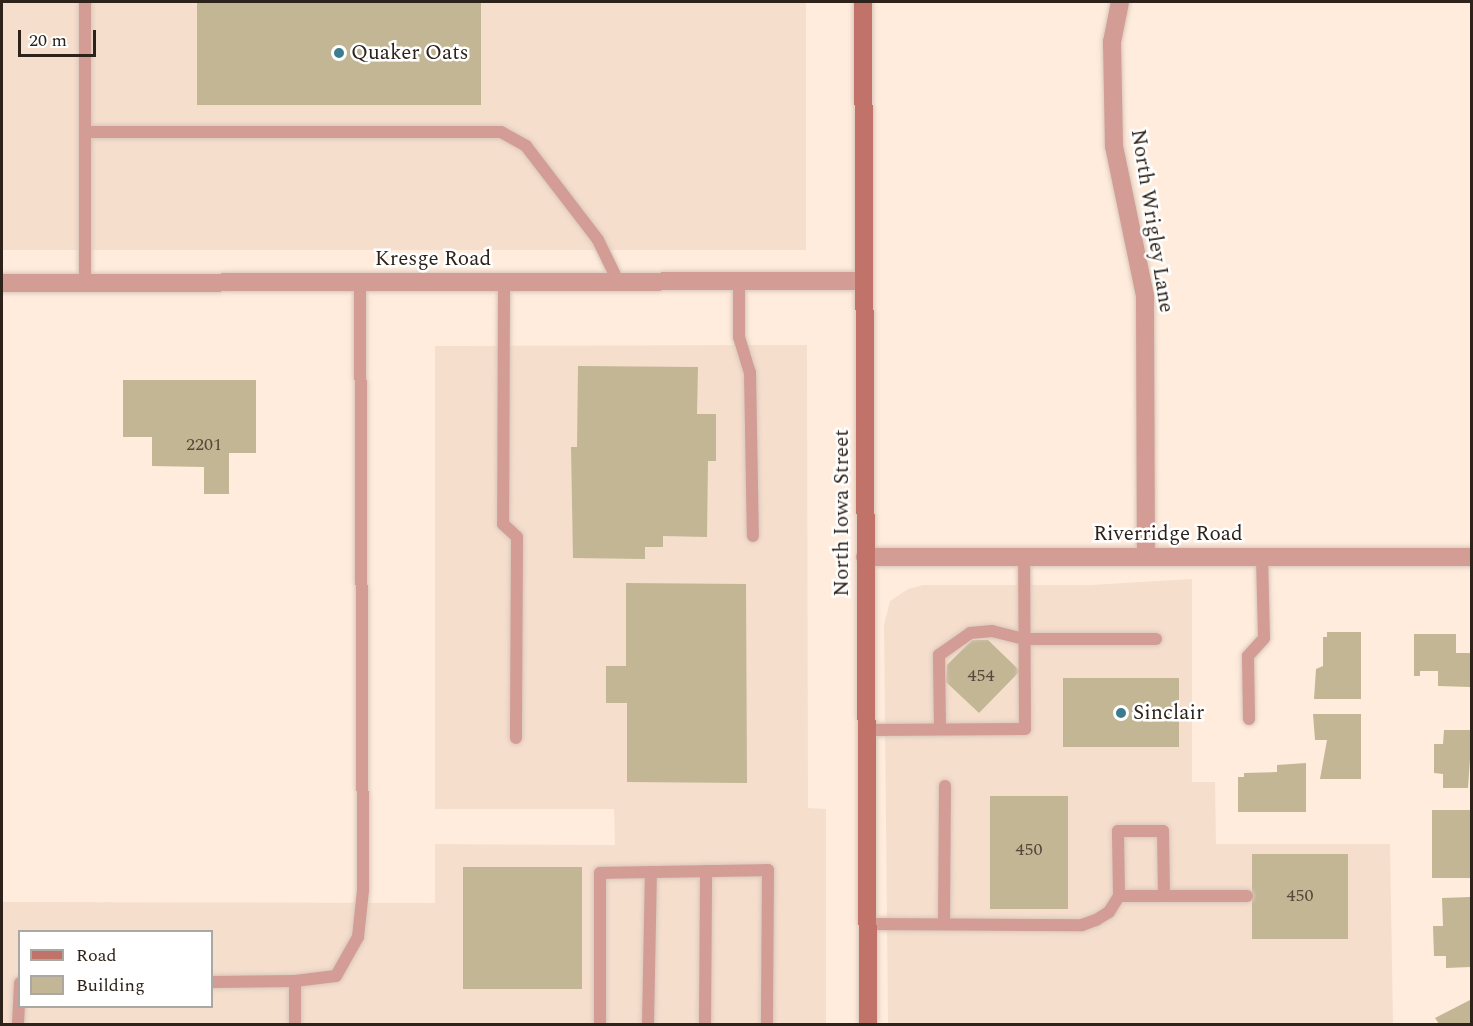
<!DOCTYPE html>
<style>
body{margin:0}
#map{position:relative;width:1473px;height:1026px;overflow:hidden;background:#ffecdd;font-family:Spectral,serif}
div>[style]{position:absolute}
.built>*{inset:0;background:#f6decd;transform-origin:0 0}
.building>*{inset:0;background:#c2b695;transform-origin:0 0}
.roads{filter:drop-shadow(0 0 2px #d9c8ba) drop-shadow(0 0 2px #d9c8ba)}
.service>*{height:12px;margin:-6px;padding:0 6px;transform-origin:6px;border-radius:6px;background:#d39c95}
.minor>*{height:18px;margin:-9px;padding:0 9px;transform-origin:9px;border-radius:9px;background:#d39c95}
.tertiary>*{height:18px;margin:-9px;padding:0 9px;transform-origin:9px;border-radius:9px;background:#d39c95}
.secondary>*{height:18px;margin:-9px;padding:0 9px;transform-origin:9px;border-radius:9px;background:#c17269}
.dots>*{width:16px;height:16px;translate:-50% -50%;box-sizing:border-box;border:3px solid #fff;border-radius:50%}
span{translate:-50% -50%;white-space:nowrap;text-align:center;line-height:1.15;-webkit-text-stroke:5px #fff;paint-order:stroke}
.number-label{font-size:18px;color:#534839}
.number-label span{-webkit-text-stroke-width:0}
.poi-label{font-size:21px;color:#2e231a}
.left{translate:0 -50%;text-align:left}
.street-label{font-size:21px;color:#2e231a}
.frame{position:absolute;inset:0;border:3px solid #2e231a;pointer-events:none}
.legend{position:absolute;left:18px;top:930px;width:195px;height:78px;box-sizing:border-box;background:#fff;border:2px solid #aba7a3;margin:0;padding:8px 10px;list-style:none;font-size:18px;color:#2e231a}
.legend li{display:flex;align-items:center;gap:12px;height:30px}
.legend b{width:30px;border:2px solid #aba7a3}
.scale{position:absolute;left:18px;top:30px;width:78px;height:27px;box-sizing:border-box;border:3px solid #2e231a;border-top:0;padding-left:8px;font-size:18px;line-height:21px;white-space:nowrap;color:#2e231a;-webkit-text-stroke:4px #fff;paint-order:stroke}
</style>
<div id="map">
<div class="built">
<div style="left:2px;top:2px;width:804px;height:248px"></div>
<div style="clip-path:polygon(evenodd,807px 345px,808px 808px,826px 809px,826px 1023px,2px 1024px,2px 902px,435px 903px,435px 844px,615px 845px,614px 809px,435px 809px,435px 346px,807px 345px,20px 932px,212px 932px,212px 1006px,20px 1006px,20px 932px)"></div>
<div style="clip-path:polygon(1192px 579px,1192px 782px,1215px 782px,1216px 844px,1390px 844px,1393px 1024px,888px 1024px,884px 625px,890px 601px,908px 589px,923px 585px,1090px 585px)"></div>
</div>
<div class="building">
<div style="left:197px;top:2px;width:284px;height:103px"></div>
<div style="clip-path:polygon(578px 366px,698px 367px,697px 414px,716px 414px,716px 461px,708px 461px,707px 537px,663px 536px,663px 547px,645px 547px,645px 559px,573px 558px,571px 447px,577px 447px)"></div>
<div style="clip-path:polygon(123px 380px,256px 380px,256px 453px,229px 453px,229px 494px,204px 494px,204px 467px,152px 466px,152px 437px,123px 437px)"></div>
<div style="clip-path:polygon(626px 583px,746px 584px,747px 783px,627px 782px,627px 703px,606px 703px,606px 666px,626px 666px)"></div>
<div style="clip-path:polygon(1327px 632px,1361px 632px,1361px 699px,1314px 699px,1316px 669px,1323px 666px,1323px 637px,1327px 637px)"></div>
<div style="clip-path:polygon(1414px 634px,1456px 634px,1456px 653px,1472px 653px,1470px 687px,1438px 686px,1438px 671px,1420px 671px,1420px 676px,1414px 676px)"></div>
<div style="clip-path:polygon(972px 640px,988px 640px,1020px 671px,979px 713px,946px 682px,947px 665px)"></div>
<div style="left:1179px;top:678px;width:69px;height:116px;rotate:90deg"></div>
<div style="clip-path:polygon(1313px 714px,1361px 714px,1361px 779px,1320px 779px,1327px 740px,1315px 740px)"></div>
<div style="clip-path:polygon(1444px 730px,1472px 730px,1468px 788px,1443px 788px,1443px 774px,1434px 773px,1434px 744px,1443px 744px)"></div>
<div style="clip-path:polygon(1306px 763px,1306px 812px,1238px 812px,1238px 777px,1244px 777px,1244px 773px,1277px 772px,1277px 765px)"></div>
<div style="left:990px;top:796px;width:78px;height:113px"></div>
<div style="left:1472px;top:810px;width:68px;height:40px;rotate:90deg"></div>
<div style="left:1252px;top:854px;width:96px;height:85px"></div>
<div style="left:463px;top:867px;width:119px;height:122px"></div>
<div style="clip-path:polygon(1470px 897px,1470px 967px,1446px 968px,1446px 956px,1434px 956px,1433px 926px,1443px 926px,1442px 898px)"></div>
<div style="clip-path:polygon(1472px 999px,1472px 1024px,1439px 1024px,1435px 1018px)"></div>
</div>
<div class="roads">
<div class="service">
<div style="left:85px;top:132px;width:416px"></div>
<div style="left:501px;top:132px;width:29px;rotate:29deg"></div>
<div style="left:526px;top:146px;width:118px;rotate:52.5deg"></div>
<div style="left:598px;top:240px;width:46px;rotate:64deg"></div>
<div style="left:504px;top:281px;width:243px;rotate:90.2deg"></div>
<div style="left:503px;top:524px;width:19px;rotate:43deg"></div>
<div style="left:517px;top:537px;width:201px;rotate:90.3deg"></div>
<div style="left:739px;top:281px;width:56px;rotate:90deg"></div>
<div style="left:739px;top:337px;width:37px;rotate:73deg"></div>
<div style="left:750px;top:372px;width:164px;rotate:89deg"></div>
<div style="left:85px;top:283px;width:281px;rotate:-90deg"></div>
<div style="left:1249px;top:719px;width:63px;rotate:-90.9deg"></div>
<div style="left:1248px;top:656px;width:24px;rotate:-48deg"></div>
<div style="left:1264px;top:638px;width:81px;rotate:-91.4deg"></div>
<div style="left:940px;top:729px;width:74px;rotate:-90.8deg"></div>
<div style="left:939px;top:655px;width:38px;rotate:-35deg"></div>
<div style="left:970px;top:633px;width:22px;rotate:-5deg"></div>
<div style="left:992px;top:631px;width:34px;rotate:14deg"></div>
<div style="left:1025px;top:639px;width:131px"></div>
<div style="left:866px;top:730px;width:159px;rotate:-0.4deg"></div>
<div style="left:1025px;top:729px;width:172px;rotate:-90.3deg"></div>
<div style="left:1119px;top:896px;width:128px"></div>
<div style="left:867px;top:924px;width:215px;rotate:0.3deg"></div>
<div style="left:1082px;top:925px;width:15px;rotate:-20deg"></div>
<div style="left:1096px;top:920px;width:15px;rotate:-32deg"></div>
<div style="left:1109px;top:912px;width:19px;rotate:-58deg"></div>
<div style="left:1119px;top:896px;width:65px;rotate:-90.9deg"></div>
<div style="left:1118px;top:831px;width:45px"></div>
<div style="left:1163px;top:831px;width:65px;rotate:89.1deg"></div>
<div style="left:944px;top:924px;width:138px;rotate:-89.6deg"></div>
<div style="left:295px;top:981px;width:43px;rotate:90deg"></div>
<div style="left:212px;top:982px;width:83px;rotate:-0.7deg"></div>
<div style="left:295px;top:981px;width:41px;rotate:-7deg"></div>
<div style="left:336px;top:976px;width:45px;rotate:-60.6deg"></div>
<div style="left:358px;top:937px;width:47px;rotate:-83.9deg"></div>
<div style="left:363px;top:890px;width:608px;rotate:-90.28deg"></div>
<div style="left:18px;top:1024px;width:41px;rotate:-87.2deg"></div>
<div style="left:600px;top:1024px;width:151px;rotate:-90deg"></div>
<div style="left:600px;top:873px;width:168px;rotate:-1deg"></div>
<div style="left:768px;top:870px;width:154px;rotate:90.4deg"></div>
<div style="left:648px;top:1024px;width:152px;rotate:-88.9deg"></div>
<div style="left:705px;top:1024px;width:153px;rotate:-89.6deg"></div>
</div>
<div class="minor">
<div style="left:1120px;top:2px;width:41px;rotate:101.3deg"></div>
<div style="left:1112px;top:42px;width:104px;rotate:88.9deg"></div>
<div style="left:1114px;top:146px;width:153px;rotate:78.3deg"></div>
<div style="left:1145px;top:296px;width:260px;rotate:89.8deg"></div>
<div style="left:2px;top:283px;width:862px;rotate:-0.13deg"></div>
</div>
<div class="tertiary">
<div style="left:865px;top:557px;width:607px"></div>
</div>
<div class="secondary">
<div style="left:863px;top:2px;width:1022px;rotate:89.72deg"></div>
</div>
</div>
<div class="dots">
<div style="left:339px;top:53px;background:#3b7c8f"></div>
<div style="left:1121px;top:713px;background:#3b7c8f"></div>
</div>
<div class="number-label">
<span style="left:204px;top:445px">2201</span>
<span style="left:981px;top:676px">454</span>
<span style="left:1029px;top:850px">450</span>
<span style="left:1300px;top:896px">450</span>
</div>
<div class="poi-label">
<span class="left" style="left:351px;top:53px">Quaker Oats</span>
<span class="left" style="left:1133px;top:713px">Sinclair</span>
</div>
<div class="street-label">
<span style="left:1152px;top:221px;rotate:81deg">North Wrigley Lane</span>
<span style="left:433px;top:259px">Kresge Road</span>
<span style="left:842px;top:513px;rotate:-90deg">North Iowa Street</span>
<span style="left:1168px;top:534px">Riverridge Road</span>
</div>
<div class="frame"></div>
<ul class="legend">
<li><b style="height:8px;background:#c17269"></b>Road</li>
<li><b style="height:16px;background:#c2b695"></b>Building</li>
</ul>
<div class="scale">20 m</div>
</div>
